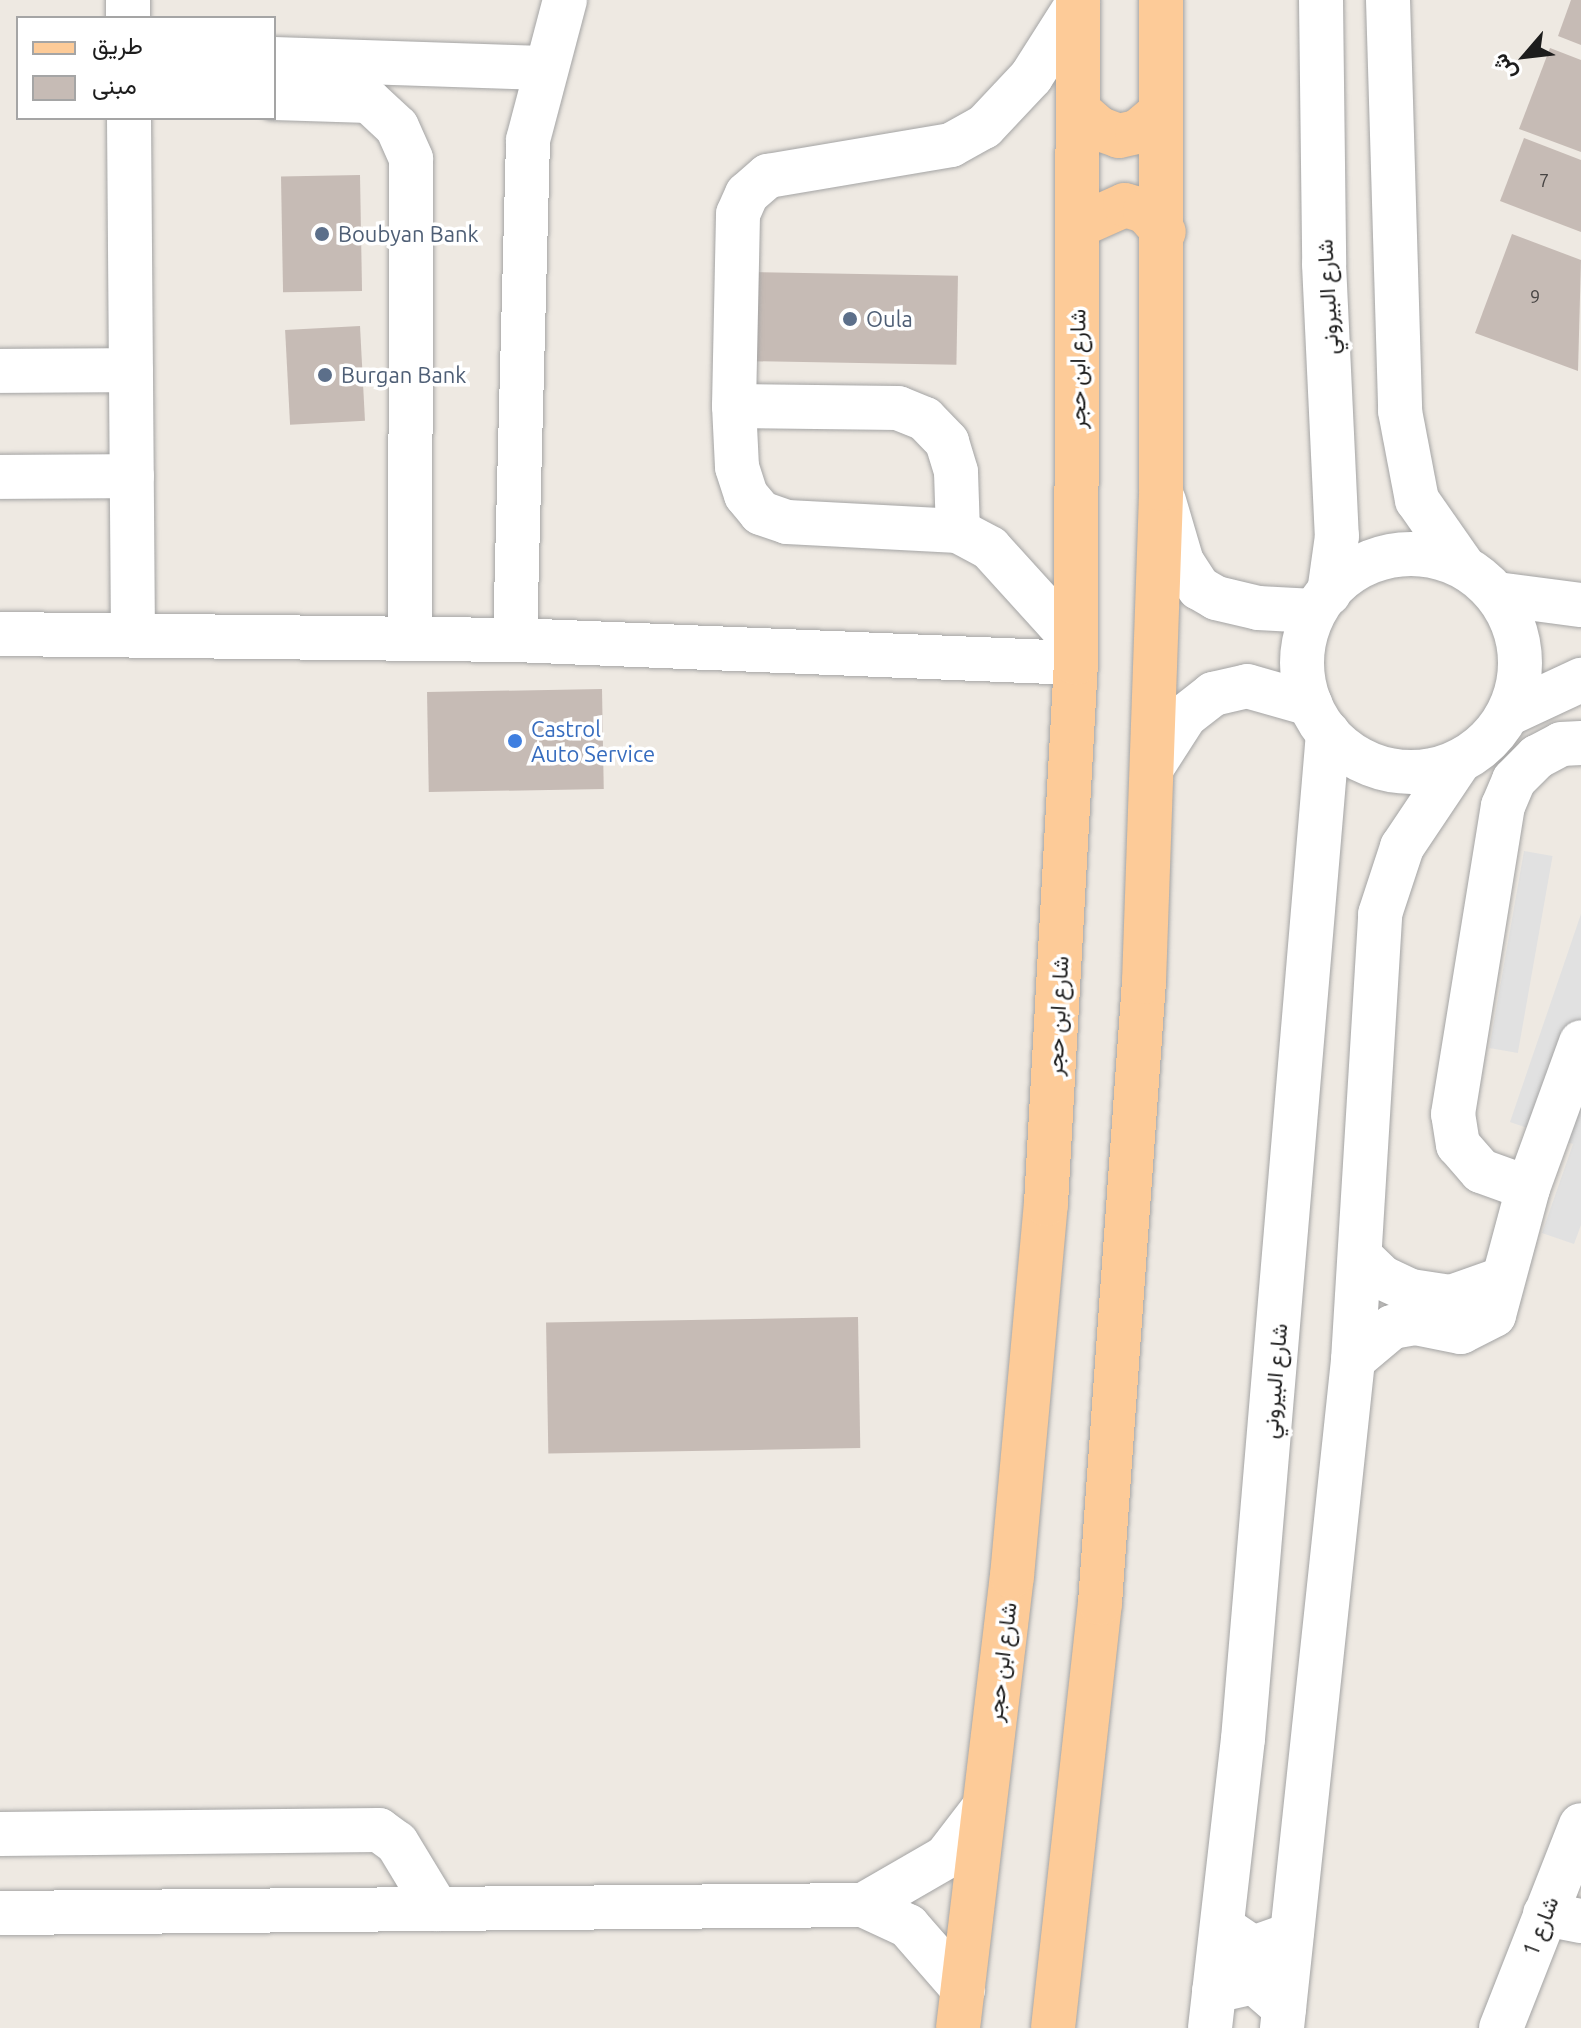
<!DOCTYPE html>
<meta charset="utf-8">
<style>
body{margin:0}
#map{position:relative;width:1581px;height:2028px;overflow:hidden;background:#eee9e2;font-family:Ubuntu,Vazirmatn,sans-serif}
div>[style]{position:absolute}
.parking>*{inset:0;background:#e1e1e1;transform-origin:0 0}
.building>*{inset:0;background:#c6bbb5;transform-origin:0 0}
.roads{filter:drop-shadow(0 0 2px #a4a4a4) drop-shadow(0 0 2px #a4a4a4)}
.minor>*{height:44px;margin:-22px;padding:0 22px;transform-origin:22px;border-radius:22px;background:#fff}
.minor>.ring{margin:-22px;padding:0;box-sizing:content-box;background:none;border:44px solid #fff;border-radius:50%}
.major>*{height:44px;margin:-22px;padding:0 22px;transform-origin:22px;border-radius:22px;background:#fdcb98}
.dots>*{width:22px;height:22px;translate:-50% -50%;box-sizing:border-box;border:4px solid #fff;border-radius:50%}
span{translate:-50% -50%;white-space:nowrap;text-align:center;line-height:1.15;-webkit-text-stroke:7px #fff;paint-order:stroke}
.number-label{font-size:18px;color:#474443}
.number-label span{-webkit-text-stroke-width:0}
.service-label{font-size:22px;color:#4e5e75}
.left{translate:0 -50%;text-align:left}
.street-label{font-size:22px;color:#1d1d1d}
.shop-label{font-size:22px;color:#366cbe}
.legend{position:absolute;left:16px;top:16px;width:260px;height:104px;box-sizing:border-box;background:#fff;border:2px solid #a5a5a5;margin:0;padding:10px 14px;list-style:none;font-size:24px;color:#1d1d1d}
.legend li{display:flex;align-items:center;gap:16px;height:40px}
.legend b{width:40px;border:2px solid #a5a5a5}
.north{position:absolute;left:1485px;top:16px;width:80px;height:80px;-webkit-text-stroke:6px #fff;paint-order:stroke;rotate:242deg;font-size:22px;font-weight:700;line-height:32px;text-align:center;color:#1d1d1d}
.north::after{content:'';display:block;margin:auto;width:28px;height:36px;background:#1d1d1d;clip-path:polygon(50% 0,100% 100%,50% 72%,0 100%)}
</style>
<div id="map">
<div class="parking">
<div style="left:1524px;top:851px;width:29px;height:200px;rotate:10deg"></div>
<div style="clip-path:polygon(1581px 914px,1581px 1225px,1574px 1244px,1542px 1233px,1573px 1144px,1510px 1122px)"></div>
</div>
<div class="building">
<div style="clip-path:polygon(1571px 0,1581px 0,1581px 45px,1558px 36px)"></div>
<div style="clip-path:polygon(1550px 48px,1581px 60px,1581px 152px,1519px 129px)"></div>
<div style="clip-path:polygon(1524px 138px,1581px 160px,1581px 232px,1500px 201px)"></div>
<div style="left:360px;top:175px;width:116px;height:79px;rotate:89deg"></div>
<div style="clip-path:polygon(1512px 234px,1581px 260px,1578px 371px,1475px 333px)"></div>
<div style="left:743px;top:272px;width:215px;height:89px;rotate:1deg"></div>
<div style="left:360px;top:326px;width:95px;height:75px;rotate:87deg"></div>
<div style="left:602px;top:689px;width:100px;height:175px;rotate:89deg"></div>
<div style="left:858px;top:1317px;width:131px;height:312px;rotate:89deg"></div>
</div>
<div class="roads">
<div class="minor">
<div style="left:128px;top:0;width:18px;rotate:90deg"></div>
<div style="left:1321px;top:0;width:264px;rotate:89.3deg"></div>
<div style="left:1324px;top:264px;width:272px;rotate:87.3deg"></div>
<div style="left:1337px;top:536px;width:58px;rotate:98deg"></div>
<div style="left:1388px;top:0;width:411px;rotate:88.3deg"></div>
<div style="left:1400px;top:411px;width:91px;rotate:79.2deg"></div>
<div style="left:1417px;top:500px;width:80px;rotate:55.1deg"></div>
<div style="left:274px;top:59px;width:269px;rotate:1.9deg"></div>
<div style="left:274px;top:98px;width:95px;rotate:1.8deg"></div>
<div style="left:369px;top:101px;width:38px;rotate:43deg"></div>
<div style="left:397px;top:127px;width:35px;rotate:66deg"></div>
<div style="left:411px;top:159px;width:480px;rotate:90.1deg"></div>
<div style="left:129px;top:118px;width:517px;rotate:89.56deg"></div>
<div style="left:0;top:371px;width:131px;rotate:-0.4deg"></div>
<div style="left:734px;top:406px;width:164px;rotate:0.7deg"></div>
<div style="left:898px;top:408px;width:29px;rotate:22deg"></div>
<div style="left:925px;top:419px;width:32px;rotate:46deg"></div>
<div style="left:947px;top:442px;width:31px;rotate:73deg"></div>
<div style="left:956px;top:472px;width:59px;rotate:88.1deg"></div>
<div style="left:0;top:477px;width:132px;rotate:-0.4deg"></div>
<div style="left:1164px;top:501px;width:64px;rotate:73.6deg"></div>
<div style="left:1182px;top:562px;width:31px;rotate:57deg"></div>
<div style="left:1199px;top:588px;width:20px;rotate:30deg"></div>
<div style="left:1216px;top:598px;width:43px;rotate:13.4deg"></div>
<div style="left:1258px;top:608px;width:56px;rotate:3.1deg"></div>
<div class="ring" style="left:1302px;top:554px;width:174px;height:174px"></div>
<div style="left:1497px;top:594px;width:85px;rotate:7.5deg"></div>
<div style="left:0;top:634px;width:515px;rotate:0.67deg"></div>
<div style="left:515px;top:640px;width:561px;rotate:2.35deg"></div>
<div style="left:515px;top:640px;width:500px;rotate:-88.51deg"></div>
<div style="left:528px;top:140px;width:145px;rotate:-75.2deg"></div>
<div style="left:1076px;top:643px;width:128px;rotate:-132.2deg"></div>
<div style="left:990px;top:548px;width:36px;rotate:-152deg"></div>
<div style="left:958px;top:531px;width:171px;rotate:-177deg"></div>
<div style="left:787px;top:522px;width:28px;rotate:-161deg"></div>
<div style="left:761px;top:513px;width:23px;rotate:-130deg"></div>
<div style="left:746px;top:495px;width:29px;rotate:-108deg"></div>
<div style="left:737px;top:467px;width:61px;rotate:-92.8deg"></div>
<div style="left:734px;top:406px;width:192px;rotate:-88.8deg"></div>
<div style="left:738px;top:214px;width:22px;rotate:-66deg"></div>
<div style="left:747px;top:194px;width:28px;rotate:-41deg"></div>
<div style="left:768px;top:176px;width:186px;rotate:-9.6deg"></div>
<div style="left:951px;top:145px;width:38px;rotate:-29deg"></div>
<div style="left:984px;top:127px;width:69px;rotate:-46.8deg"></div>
<div style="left:1031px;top:77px;width:88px;rotate:-57.6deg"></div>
<div style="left:1508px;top:714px;width:81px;rotate:-25deg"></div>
<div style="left:1153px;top:766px;width:59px;rotate:-57.4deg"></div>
<div style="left:1185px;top:716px;width:36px;rotate:-38deg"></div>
<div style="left:1213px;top:694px;width:35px;rotate:-13deg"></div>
<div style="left:1247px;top:686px;width:66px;rotate:15.9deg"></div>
<div style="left:1528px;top:1188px;width:50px;rotate:-160.1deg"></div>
<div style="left:1481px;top:1171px;width:35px;rotate:-131deg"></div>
<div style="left:1458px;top:1145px;width:31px;rotate:-99deg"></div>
<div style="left:1453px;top:1114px;width:312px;rotate:-80.8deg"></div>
<div style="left:1503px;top:806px;width:28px;rotate:-67deg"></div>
<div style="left:1514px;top:780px;width:33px;rotate:-45deg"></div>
<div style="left:1537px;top:757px;width:27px;rotate:-28deg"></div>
<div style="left:1561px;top:744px;width:20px;rotate:-3deg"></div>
<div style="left:1360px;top:1256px;width:32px;rotate:44deg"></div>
<div style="left:1383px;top:1278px;width:31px;rotate:25deg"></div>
<div style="left:1411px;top:1291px;width:40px;rotate:8.5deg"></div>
<div style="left:1451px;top:1297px;width:54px;rotate:-19.4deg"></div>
<div style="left:1353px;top:1360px;width:51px;rotate:-40.2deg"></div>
<div style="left:1392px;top:1327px;width:23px;rotate:-10deg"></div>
<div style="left:1415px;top:1323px;width:47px;rotate:11.1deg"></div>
<div style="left:1461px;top:1332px;width:37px;rotate:-27deg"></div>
<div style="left:1494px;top:1315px;width:131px;rotate:-75deg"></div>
<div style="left:1528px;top:1188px;width:155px;rotate:-70deg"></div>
<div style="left:0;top:1834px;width:379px;rotate:-0.6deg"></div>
<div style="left:379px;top:1830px;width:22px;rotate:36deg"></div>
<div style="left:397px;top:1843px;width:77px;rotate:58.8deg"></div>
<div style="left:863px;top:1905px;width:96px;rotate:-30deg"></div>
<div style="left:946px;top:1857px;width:59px;rotate:-52.5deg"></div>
<div style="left:0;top:1913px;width:863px;rotate:-0.53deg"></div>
<div style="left:863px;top:1905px;width:50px;rotate:25deg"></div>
<div style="left:908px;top:1926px;width:84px;rotate:48.9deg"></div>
<div style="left:1545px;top:1914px;width:37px;rotate:11deg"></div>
<div style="left:1222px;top:1927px;width:37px;rotate:34deg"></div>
<div style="left:1253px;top:1948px;width:41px;rotate:-19.7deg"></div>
<div style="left:1214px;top:1991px;width:41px;rotate:-12.7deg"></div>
<div style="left:1254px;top:1982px;width:40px;rotate:41deg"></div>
<div style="left:1210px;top:2028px;width:291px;rotate:-83.5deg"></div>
<div style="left:1243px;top:1739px;width:1010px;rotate:-85.17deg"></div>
<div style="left:1282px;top:2028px;width:672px;rotate:-83.93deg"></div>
<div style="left:1353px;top:1360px;width:447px;rotate:-86.5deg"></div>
<div style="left:1380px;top:914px;width:71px;rotate:-71.8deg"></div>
<div style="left:1402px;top:847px;width:102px;rotate:-56.2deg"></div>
<div style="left:1501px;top:2028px;width:218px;rotate:-68.5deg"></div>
</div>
<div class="major">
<div style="left:1078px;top:110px;width:29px;rotate:41deg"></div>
<div style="left:1100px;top:129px;width:20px;rotate:20deg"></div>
<div style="left:1119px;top:136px;width:18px;rotate:-13deg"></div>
<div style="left:1137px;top:132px;width:31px;rotate:-40deg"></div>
<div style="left:1078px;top:226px;width:51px;rotate:-24.1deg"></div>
<div style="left:1125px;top:205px;width:21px;rotate:17deg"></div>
<div style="left:1145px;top:211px;width:28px;rotate:48deg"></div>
<div style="left:958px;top:2028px;width:455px;rotate:-83.2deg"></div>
<div style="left:1012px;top:1576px;width:374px;rotate:-84.8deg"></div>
<div style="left:1046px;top:1204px;width:542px;rotate:-86.83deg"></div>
<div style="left:1076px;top:663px;width:663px;rotate:-89.83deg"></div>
<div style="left:1053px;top:2028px;width:428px;rotate:-83.7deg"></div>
<div style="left:1100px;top:1603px;width:623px;rotate:-85.95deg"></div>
<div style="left:1144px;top:982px;width:493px;rotate:-88deg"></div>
<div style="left:1161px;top:489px;width:489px;rotate:-90deg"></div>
</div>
</div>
<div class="dots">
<div style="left:322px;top:234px;background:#5c6f8a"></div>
<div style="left:850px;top:319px;background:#5c6f8a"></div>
<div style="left:325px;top:375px;background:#5c6f8a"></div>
<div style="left:515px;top:741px;background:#3f7fe0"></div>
</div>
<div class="number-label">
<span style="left:1544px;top:180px">7</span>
<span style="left:1535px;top:296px">9</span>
</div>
<div class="service-label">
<span class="left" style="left:338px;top:234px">Boubyan Bank</span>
<span class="left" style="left:866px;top:319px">Oula</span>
<span class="left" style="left:341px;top:375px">Burgan Bank</span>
</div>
<div class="street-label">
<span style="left:1327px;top:297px;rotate:-93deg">شارع البيروني</span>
<span style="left:1077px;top:369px;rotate:-90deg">شارع ابن حجر</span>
<span style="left:1057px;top:1016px;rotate:-87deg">شارع ابن حجر</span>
<span style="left:1274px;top:1381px;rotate:-85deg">شارع البيروني</span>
<span style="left:1001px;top:1662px;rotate:-83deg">شارع ابن حجر</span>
<span style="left:1540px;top:1926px;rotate:-69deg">شارع 1</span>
</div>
<div class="shop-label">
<span class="left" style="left:531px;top:741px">Castrol<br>Auto Service</span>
</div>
<ul class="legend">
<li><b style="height:10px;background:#fdcb98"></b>طريق</li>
<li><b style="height:22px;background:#c6bbb5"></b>مبنى</li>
</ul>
<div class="north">ش</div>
</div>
